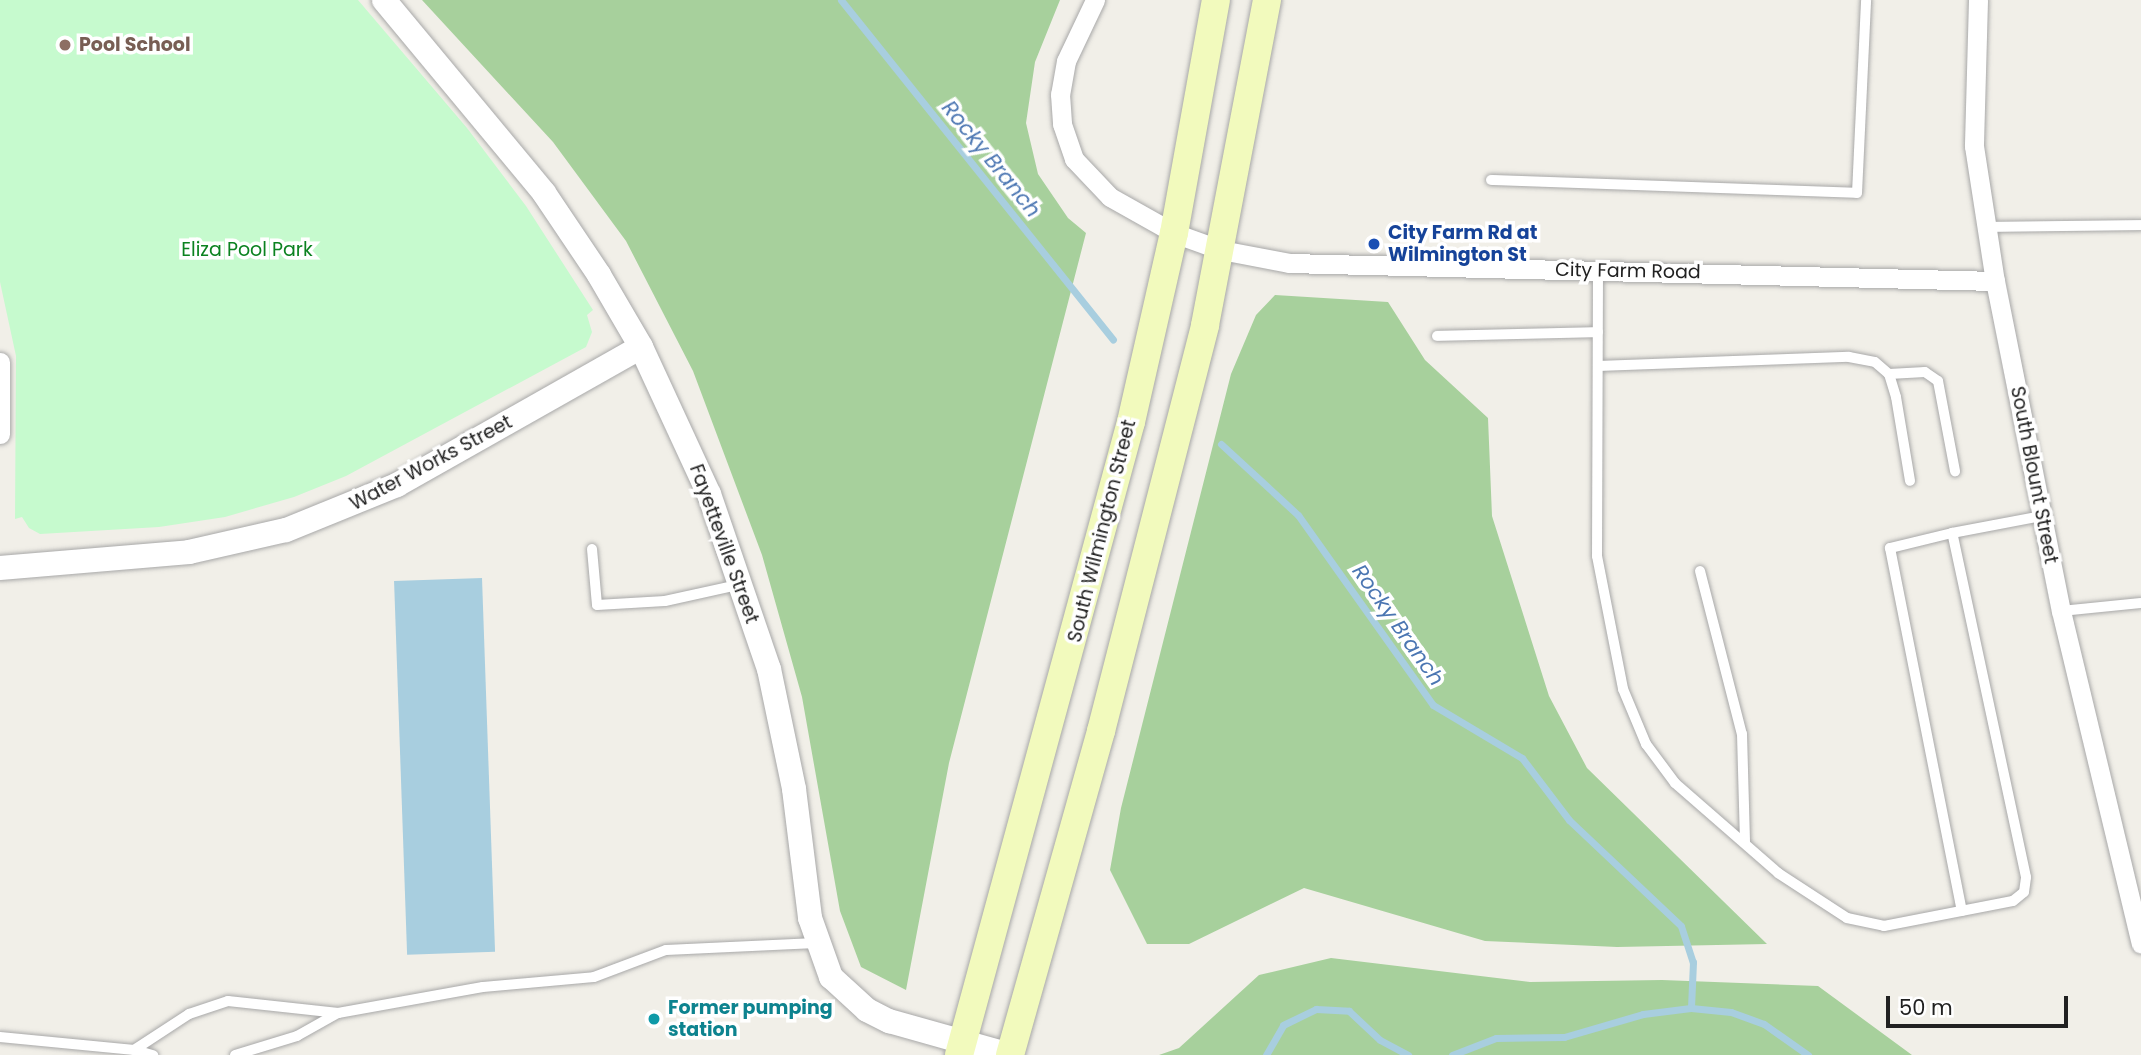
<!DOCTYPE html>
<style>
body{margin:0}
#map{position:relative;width:2141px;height:1055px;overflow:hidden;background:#f1efe8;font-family:Poppins,sans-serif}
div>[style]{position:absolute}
.forest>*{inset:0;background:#a7d09c}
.park>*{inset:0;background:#c6face}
.water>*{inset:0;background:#a8cedf;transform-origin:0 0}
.stream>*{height:7px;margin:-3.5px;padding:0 3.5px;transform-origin:3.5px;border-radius:3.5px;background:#a8cedf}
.roads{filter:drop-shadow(0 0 2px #a8a8a8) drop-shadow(0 0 2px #a8a8a8)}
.service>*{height:10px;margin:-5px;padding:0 5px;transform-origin:5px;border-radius:5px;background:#fff}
.minor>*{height:19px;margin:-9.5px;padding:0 9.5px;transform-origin:9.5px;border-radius:9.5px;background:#fff}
.tertiary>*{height:24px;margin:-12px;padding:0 12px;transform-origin:12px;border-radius:12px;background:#fff}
.secondary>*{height:28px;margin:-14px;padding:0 14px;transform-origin:14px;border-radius:14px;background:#f2fabd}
.dots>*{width:19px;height:19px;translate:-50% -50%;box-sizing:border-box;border:4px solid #fff;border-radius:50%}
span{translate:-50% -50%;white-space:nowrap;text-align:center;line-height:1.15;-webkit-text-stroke:7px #fff;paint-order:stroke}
.education-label{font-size:19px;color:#785e54;font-weight:700}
.left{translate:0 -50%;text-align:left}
.transit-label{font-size:19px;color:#164399;font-weight:700}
.park-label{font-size:19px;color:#0b8220}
.street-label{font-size:19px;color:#212121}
.culture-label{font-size:19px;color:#0d838f;font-weight:700}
.water-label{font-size:21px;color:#4b76b2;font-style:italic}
.scale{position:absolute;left:1886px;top:996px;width:182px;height:32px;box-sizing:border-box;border:4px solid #212121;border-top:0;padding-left:9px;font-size:21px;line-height:24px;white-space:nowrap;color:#212121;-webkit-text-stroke:5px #fff;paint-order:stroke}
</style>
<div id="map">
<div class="forest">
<div style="clip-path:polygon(422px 0,1060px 0,1035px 62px,1026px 123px,1038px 174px,1068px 218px,1086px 233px,949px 763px,906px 990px,861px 967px,840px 911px,802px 697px,762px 555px,693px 371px,626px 241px,553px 142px)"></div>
<div style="clip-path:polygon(1275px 295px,1388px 302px,1425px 360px,1488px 418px,1492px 516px,1549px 696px,1587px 768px,1767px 944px,1617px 947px,1485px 941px,1304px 888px,1189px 944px,1147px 944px,1110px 870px,1121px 808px,1231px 374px,1256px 315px)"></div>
<div style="clip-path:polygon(1331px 958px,1530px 982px,1662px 980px,1818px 986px,1912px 1055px,1159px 1055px,1179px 1048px,1259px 975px)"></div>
</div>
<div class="park">
<div style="clip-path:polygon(0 0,358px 0,467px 128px,526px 206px,593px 310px,587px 315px,592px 332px,586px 347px,346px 476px,294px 497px,225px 517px,159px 527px,40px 534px,29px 528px,22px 517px,15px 519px,16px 356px,0 282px)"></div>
</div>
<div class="water">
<div style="left:482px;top:578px;width:374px;height:88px;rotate:88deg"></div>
</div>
<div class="stream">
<div style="left:841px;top:0;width:435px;rotate:51.3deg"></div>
<div style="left:1221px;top:444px;width:105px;rotate:42.7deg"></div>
<div style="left:1298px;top:515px;width:233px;rotate:54.6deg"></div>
<div style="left:1433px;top:705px;width:104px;rotate:30.8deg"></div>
<div style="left:1522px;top:758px;width:78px;rotate:52.8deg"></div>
<div style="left:1569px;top:820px;width:154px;rotate:43.4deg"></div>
<div style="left:1681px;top:926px;width:38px;rotate:72deg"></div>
<div style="left:1693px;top:962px;width:46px;rotate:92.5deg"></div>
<div style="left:1266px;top:1055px;width:34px;rotate:-60deg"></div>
<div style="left:1283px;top:1025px;width:37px;rotate:-26deg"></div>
<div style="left:1316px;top:1009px;width:33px;rotate:3deg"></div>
<div style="left:1349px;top:1011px;width:42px;rotate:43.1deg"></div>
<div style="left:1380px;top:1040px;width:32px;rotate:28deg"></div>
<div style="left:1452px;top:1055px;width:47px;rotate:-21.1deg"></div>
<div style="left:1496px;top:1038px;width:68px;rotate:-0.8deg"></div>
<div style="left:1564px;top:1037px;width:82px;rotate:-16.2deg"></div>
<div style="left:1643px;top:1014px;width:48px;rotate:-7.1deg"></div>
<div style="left:1691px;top:1008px;width:40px;rotate:5.7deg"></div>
<div style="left:1731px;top:1012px;width:35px;rotate:20deg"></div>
<div style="left:1764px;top:1024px;width:54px;rotate:35.2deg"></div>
</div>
<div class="roads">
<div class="service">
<div style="left:1491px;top:180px;width:366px;rotate:2deg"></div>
<div style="left:1857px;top:193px;width:193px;rotate:-87.3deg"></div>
<div style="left:1987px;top:227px;width:154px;rotate:-0.7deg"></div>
<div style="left:1598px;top:271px;width:285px;rotate:90.2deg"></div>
<div style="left:1597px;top:556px;width:136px;rotate:78.9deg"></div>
<div style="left:1623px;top:689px;width:60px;rotate:67.3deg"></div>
<div style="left:1646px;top:744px;width:49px;rotate:53.4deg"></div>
<div style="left:1675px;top:783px;width:137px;rotate:41.1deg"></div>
<div style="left:1778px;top:873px;width:82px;rotate:33.1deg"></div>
<div style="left:1847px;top:918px;width:38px;rotate:12deg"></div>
<div style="left:1884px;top:926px;width:131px;rotate:-11deg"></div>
<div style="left:2013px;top:901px;width:14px;rotate:-39deg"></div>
<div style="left:2024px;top:892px;width:15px;rotate:-82deg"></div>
<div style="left:2026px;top:877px;width:352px;rotate:-102.1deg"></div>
<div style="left:1952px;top:533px;width:92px;rotate:-10.7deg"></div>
<div style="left:1437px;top:336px;width:161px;rotate:-1.4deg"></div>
<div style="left:1598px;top:366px;width:251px;rotate:-2.1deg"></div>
<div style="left:1849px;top:357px;width:26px;rotate:11deg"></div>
<div style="left:1875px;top:362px;width:18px;rotate:41deg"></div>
<div style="left:1889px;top:374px;width:24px;rotate:73deg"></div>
<div style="left:1896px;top:397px;width:85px;rotate:80.5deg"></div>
<div style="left:1889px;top:374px;width:36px;rotate:-3deg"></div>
<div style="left:1925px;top:372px;width:16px;rotate:35deg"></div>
<div style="left:1938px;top:381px;width:92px;rotate:79.3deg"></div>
<div style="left:1952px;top:533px;width:64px;rotate:166.4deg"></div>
<div style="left:1890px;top:548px;width:370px;rotate:78.8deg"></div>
<div style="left:592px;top:549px;width:56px;rotate:84.9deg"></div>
<div style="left:597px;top:605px;width:68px;rotate:-3.4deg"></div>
<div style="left:665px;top:601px;width:75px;rotate:-12.4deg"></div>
<div style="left:1700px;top:571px;width:168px;rotate:75.6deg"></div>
<div style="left:1742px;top:734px;width:109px;rotate:88.4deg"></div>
<div style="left:2061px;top:611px;width:80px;rotate:-5.7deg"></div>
<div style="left:0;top:1037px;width:135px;rotate:5.5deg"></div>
<div style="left:134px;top:1050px;width:66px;rotate:-33.2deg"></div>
<div style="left:189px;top:1014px;width:41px;rotate:-18.4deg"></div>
<div style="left:228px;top:1001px;width:111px;rotate:6.2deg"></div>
<div style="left:338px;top:1013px;width:147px;rotate:-10.2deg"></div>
<div style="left:483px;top:987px;width:111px;rotate:-5.1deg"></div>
<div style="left:594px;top:977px;width:77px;rotate:-20.6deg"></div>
<div style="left:666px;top:950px;width:150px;rotate:-2.7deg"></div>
<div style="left:135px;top:1050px;width:19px;rotate:16deg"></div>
<div style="left:235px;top:1055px;width:65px;rotate:-17deg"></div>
<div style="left:297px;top:1036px;width:47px;rotate:-29.3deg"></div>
</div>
<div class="minor">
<div style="left:1095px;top:0;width:68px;rotate:115.4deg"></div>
<div style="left:1066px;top:61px;width:34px;rotate:100deg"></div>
<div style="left:1060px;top:94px;width:30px;rotate:86deg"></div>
<div style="left:1062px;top:124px;width:37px;rotate:71deg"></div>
<div style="left:1074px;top:159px;width:52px;rotate:46.5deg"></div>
<div style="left:1110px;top:197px;width:73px;rotate:29.4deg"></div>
<div style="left:1174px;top:233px;width:50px;rotate:19.9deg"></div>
<div style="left:1221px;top:250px;width:69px;rotate:10.8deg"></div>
<div style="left:1289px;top:263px;width:706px;rotate:1.46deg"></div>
<div style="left:1978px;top:0;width:146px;rotate:91.6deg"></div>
<div style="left:1974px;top:146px;width:137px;rotate:81.2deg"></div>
<div style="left:1995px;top:281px;width:337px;rotate:78.7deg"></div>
<div style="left:2061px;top:611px;width:342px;rotate:76.5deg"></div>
<div style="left:0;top:362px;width:72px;rotate:90deg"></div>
</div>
<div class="tertiary">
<div style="left:384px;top:0;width:251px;rotate:50.3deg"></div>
<div style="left:544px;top:193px;width:99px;rotate:56.1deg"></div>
<div style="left:599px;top:275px;width:83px;rotate:59.7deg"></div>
<div style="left:641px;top:347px;width:162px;rotate:65.2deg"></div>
<div style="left:709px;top:494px;width:185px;rotate:71.1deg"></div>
<div style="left:769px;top:669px;width:123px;rotate:78.2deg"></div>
<div style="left:794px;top:789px;width:130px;rotate:82.9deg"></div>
<div style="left:810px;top:918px;width:63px;rotate:70.4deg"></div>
<div style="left:831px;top:977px;width:49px;rotate:42.5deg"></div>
<div style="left:867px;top:1010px;width:25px;rotate:27deg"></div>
<div style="left:889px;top:1021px;width:126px;rotate:15.7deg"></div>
<div style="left:0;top:568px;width:190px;rotate:-4.8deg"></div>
<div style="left:189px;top:552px;width:99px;rotate:-12.8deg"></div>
<div style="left:286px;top:530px;width:120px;rotate:-22.1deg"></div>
<div style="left:397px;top:485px;width:280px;rotate:-29.5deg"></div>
</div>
<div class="secondary">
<div style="left:959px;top:1055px;width:656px;rotate:-74.8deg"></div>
<div style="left:1131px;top:422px;width:194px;rotate:-77.2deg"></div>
<div style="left:1174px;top:233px;width:237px;rotate:-79.8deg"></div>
<div style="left:1010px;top:1055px;width:337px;rotate:-74.3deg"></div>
<div style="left:1101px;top:731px;width:419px;rotate:-75.6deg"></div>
<div style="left:1205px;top:325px;width:331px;rotate:-79.2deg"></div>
</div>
</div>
<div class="dots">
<div style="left:65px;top:45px;background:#8d6e63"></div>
<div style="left:1374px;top:244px;background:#1a4fb4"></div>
<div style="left:654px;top:1019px;background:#0f9aa8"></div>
</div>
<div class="education-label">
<span class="left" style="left:79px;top:45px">Pool School</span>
</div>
<div class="transit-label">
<span class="left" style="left:1388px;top:244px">City Farm Rd at<br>Wilmington St</span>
</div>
<div class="park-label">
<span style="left:247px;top:250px">Eliza Pool Park</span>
</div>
<div class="street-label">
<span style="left:1628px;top:271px;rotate:1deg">City Farm Road</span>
<span style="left:431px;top:463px;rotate:-28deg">Water Works Street</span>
<span style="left:2034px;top:475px;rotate:79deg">South Blount Street</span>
<span style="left:1102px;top:531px;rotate:-76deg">South Wilmington Street</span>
<span style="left:724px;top:544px;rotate:70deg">Fayetteville Street</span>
</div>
<div class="culture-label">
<span class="left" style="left:668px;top:1019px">Former pumping<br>station</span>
</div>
<div class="water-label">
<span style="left:991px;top:159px;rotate:51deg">Rocky Branch</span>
<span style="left:1398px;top:625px;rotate:55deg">Rocky Branch</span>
</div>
<div class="scale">50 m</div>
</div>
